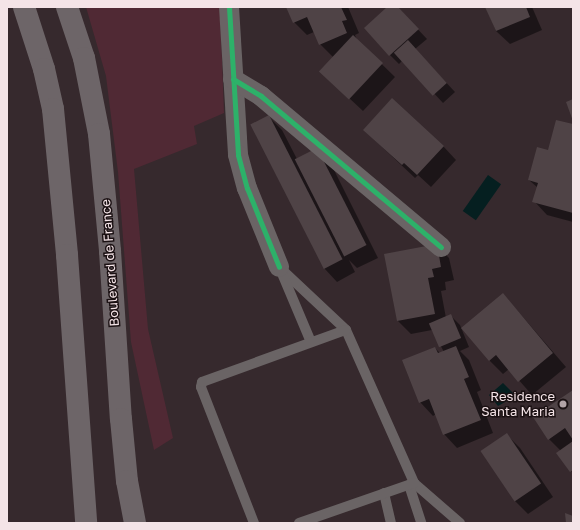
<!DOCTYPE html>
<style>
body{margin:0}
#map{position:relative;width:580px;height:530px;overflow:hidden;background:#36292d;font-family:"Golos Text",sans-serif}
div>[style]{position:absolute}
.green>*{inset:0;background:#502934}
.water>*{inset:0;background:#051f20;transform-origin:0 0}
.shadow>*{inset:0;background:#0007}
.building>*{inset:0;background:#4f4346;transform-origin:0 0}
.lane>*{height:10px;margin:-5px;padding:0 5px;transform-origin:5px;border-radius:5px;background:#6a6465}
.street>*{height:20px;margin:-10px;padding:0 10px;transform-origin:10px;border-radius:10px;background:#6a6465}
.secondary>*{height:22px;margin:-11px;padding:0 11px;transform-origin:11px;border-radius:11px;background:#6d6568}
.cycleway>*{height:5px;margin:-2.5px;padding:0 2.5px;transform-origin:2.5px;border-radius:2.5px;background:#2db169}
.dots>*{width:11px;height:11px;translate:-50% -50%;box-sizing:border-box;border:2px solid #1b1113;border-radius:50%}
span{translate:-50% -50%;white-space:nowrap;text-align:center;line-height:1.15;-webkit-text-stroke:3px #1b1113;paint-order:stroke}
.street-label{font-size:13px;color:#f4e4e7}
.poi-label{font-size:13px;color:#f4e4e7}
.right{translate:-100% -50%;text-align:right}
.frame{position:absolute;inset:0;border:8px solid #f4e4e7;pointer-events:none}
</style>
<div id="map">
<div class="green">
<div style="clip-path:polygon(86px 7px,220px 7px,224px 113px,194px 126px,197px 144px,134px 169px,148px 329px,173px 438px,154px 450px,131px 342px,118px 172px,106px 76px)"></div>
</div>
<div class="water">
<div style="left:488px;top:175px;width:16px;height:44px;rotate:35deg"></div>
<div style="clip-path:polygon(503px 383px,516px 396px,498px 406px,489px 395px)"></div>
</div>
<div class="shadow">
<div style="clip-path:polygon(287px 7px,348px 7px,359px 33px,355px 35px,357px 40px,395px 77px,363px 111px,334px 84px,333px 57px,320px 44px,314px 32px,307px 35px,294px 22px)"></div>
<div style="clip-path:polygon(388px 7px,397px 7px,427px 39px,415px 49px,455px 92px,443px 103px,403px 60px,399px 64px,390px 55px)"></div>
<div style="clip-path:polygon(486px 7px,532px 7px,542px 30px,510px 44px,496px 31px)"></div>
<div style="clip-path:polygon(269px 117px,282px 130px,297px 159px,330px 162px,378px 258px,357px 268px,349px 260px,355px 272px,337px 282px,324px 268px)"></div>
<div style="clip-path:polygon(573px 125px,573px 222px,547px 215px,534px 201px,538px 188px,529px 180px,548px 151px)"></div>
<div style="clip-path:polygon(364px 130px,443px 146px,456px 160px,431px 187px,418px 175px,415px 178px)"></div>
<div style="clip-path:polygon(436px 245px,449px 258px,454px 280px,445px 282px,446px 290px,441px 291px,446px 318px,451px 316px,460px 325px,469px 347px,460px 351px,469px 360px,481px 390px,477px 392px,493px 433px,457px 448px,444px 434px,436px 414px,433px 416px,420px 402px,435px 348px,440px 353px,444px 352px,432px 330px,411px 334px,398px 321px,385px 255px)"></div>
<div style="clip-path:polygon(503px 294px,566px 367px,532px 395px,509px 369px,503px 374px,489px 360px)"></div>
<div style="clip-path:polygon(573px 392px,573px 474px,561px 451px,549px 439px)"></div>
<div style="clip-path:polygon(506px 434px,520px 448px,553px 497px,528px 514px,515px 501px)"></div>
</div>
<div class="building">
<div style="clip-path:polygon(286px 7px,341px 7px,347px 20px,342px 21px,347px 33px,319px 45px,307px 17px,293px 23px)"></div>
<div style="clip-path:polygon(387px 7px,398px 7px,419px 29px,389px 56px,364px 28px)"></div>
<div style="clip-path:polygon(485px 7px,526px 7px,530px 17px,496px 31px)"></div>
<div style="left:353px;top:35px;width:41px;height:50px;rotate:43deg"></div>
<div style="left:408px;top:40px;width:58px;height:19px;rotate:48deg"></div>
<div style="clip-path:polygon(392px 98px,444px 146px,417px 175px,404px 163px,402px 165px,363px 130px)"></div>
<div style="clip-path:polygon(573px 99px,573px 121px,566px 102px)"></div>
<div style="left:269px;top:115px;width:162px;height:21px;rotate:63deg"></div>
<div style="clip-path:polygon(556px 120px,573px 124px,573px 213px,532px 202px,538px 183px,528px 180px,537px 147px,548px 150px)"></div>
<div style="left:317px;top:148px;width:109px;height:25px;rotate:63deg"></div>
<div style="clip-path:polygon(437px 244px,441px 267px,432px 269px,434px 277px,428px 278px,435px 314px,397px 321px,384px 254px)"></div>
<div style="clip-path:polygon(503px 293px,553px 353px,518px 382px,496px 355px,489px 361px,461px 328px)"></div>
<div style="left:451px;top:314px;width:26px;height:24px;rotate:67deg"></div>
<div style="clip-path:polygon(456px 346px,469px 377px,464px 379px,481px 420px,443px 435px,429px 399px,419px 403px,402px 360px,435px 347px,438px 353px)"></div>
<div style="clip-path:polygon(573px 390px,573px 440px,565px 428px,548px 440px,533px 417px)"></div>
<div style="left:507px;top:433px;width:61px;height:32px;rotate:56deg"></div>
<div style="clip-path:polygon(573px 441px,573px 470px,570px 472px,556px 453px)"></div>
<div style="clip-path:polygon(565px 513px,573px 516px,573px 523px,566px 523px)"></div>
</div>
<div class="lane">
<div style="left:279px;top:267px;width:92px;rotate:43.2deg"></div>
<div style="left:346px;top:330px;width:167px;rotate:66deg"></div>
<div style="left:414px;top:483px;width:61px;rotate:41deg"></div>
<div style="left:281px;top:271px;width:77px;rotate:67.1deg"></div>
<div style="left:409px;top:485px;width:40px;rotate:72deg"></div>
<div style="left:384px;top:493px;width:31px;rotate:77deg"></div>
<div style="left:254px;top:523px;width:146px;rotate:-111.3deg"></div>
<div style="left:201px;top:387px;width:5px;rotate:-79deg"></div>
<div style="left:202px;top:382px;width:153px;rotate:-19.9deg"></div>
<div style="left:299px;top:523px;width:122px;rotate:-19.2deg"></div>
</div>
<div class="street">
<div style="left:229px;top:7px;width:148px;rotate:86.5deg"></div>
<div style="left:238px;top:155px;width:34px;rotate:75deg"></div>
<div style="left:247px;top:188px;width:85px;rotate:67.9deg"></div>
<div style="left:233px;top:79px;width:33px;rotate:31deg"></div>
<div style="left:261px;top:96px;width:235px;rotate:40deg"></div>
</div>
<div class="secondary">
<div style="left:24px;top:7px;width:65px;rotate:72.1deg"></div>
<div style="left:44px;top:69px;width:41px;rotate:77.3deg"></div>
<div style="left:53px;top:109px;width:147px;rotate:84.5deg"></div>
<div style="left:67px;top:255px;width:269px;rotate:85.9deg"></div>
<div style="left:67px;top:7px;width:54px;rotate:71.6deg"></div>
<div style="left:84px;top:58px;width:77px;rotate:78.8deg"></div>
<div style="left:99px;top:134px;width:118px;rotate:84.6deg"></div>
<div style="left:110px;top:251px;width:168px;rotate:86.3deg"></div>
<div style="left:121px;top:419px;width:62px;rotate:84.5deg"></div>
<div style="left:127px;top:481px;width:43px;rotate:79.2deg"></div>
</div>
<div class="cycleway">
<div style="left:229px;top:7px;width:148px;rotate:86.5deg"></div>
<div style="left:238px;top:155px;width:34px;rotate:75deg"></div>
<div style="left:247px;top:188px;width:85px;rotate:67.9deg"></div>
<div style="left:233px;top:79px;width:33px;rotate:31deg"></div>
<div style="left:261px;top:96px;width:235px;rotate:40deg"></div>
</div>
<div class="dots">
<div style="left:563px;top:404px;background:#b2a3a6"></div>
</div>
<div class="street-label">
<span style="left:110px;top:263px;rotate:-94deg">Boulevard de France</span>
</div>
<div class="poi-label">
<span class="right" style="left:555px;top:404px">Residence<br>Santa Maria</span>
</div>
<div class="frame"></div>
</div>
